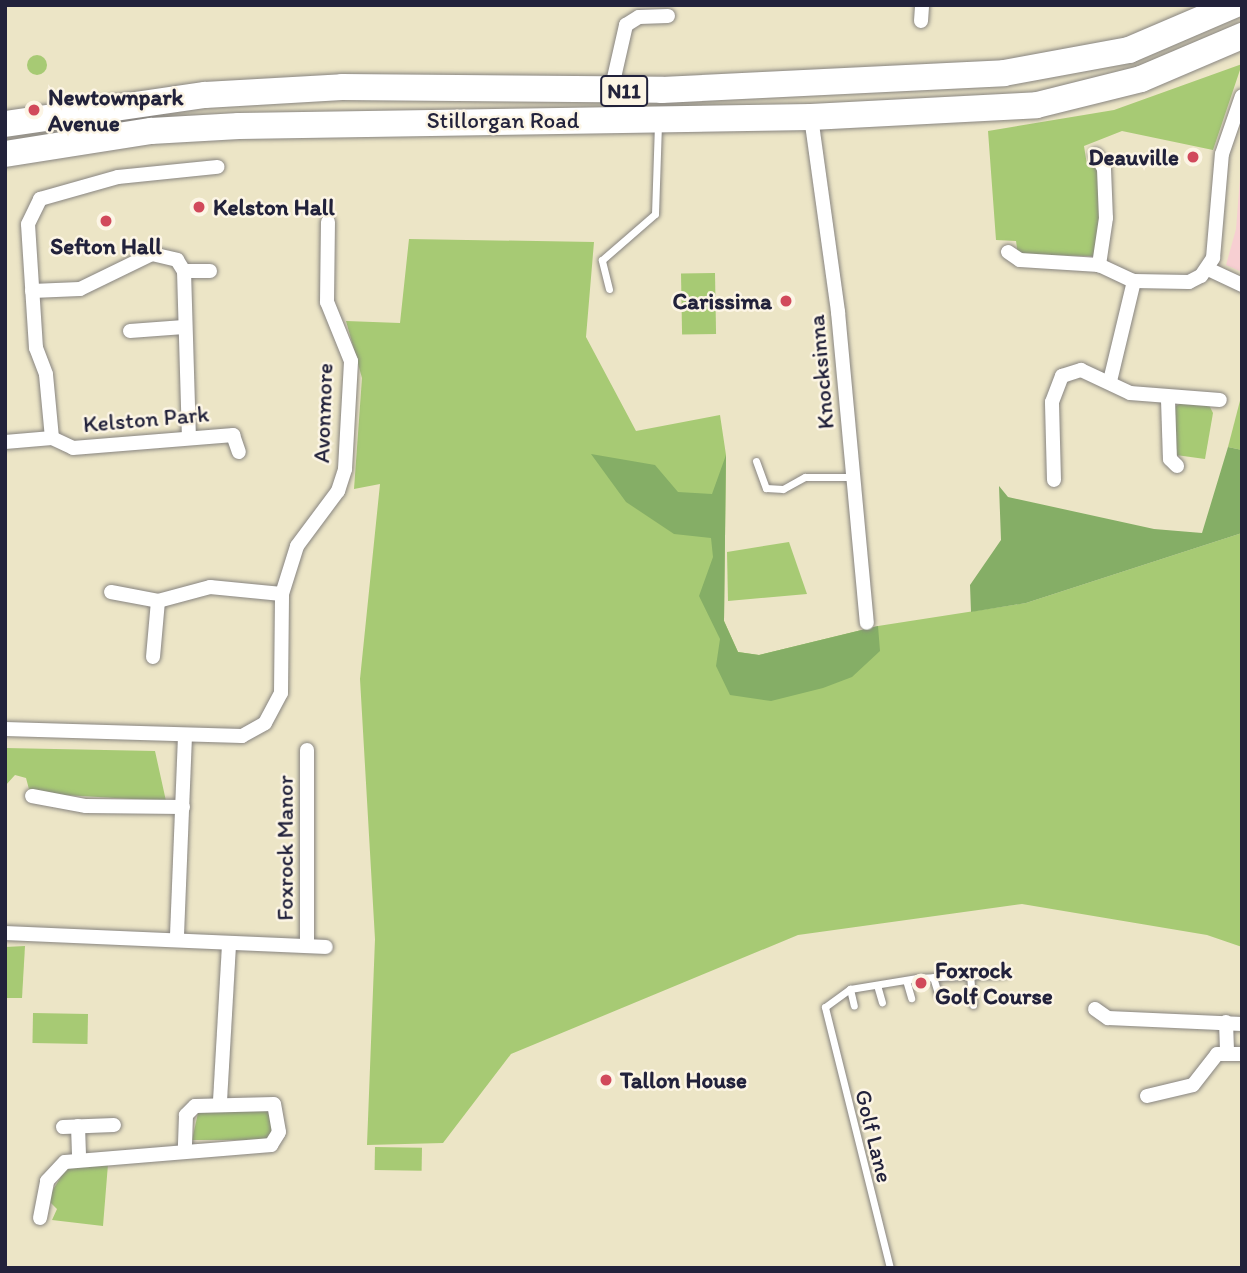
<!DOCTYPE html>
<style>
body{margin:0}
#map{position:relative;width:1247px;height:1273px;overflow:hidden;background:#ece5c6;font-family:Itim,sans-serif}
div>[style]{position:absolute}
.built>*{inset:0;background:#f7cfd2}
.green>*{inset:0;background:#a7ca74;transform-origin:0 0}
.round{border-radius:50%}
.forest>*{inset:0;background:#85ae66}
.roads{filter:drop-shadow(0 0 2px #878480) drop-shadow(0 0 2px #878480)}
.lane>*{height:7px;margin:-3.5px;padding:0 3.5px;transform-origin:3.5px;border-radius:3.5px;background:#fff}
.street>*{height:14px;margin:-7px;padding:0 7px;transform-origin:7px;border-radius:7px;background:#fff}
.highway>*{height:26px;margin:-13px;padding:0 13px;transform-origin:13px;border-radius:13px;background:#fff}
.dots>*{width:19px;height:19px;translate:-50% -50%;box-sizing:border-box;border:4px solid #fcf5e5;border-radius:50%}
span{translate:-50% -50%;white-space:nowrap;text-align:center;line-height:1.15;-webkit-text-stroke:5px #fcf5e5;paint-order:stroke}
.shield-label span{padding:2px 5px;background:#fcf5e5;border:2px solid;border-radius:5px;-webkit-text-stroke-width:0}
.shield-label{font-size:21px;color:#22223b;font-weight:700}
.poi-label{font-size:23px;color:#22223b;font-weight:700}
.left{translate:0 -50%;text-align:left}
.right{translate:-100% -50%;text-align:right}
.street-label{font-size:23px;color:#22223b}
.frame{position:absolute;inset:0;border:7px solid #22223b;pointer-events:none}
</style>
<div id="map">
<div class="built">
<div style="clip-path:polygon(1242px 152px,1242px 272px,1226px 265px,1236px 229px)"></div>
</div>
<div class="green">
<div class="round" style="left:27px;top:55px;width:20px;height:20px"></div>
<div style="clip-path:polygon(1242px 64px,1213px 150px,1122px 131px,1084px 146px,1087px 165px,1099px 167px,1102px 226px,1095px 256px,1018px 255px,1016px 241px,996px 240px,988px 131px,1114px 110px)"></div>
<div style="clip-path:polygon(409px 239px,594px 242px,586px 337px,636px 431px,720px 415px,726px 455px,724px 621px,738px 652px,759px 655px,878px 626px,1026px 603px,1242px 533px,1242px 947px,1207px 935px,1022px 904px,798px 935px,511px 1054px,443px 1143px,367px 1145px,375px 939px,360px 679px,380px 484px,354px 489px,362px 378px,346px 321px,400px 323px)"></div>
<div style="left:715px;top:273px;width:61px;height:34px;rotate:89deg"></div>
<div style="clip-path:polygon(1242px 393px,1242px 450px,1228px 447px)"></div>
<div style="clip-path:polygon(1181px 403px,1209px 405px,1213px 413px,1205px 459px,1176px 455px,1173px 408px)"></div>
<div style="clip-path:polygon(789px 542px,807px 594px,728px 601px,727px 552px)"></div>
<div style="clip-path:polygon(5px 748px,155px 751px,166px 801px,30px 793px,26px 778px,15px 775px,5px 786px)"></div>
<div style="clip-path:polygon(25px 946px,22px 998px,5px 998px,5px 947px)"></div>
<div style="left:33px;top:1013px;width:55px;height:30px;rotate:1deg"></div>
<div style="clip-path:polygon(270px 1108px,275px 1128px,268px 1140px,192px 1140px,198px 1113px)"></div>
<div style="left:375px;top:1147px;width:47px;height:23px;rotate:1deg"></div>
<div style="clip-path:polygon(108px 1164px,103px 1226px,52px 1220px,57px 1209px,47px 1199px,66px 1169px)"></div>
</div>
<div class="forest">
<div style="clip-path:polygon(1228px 447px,1242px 450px,1242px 533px,1026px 603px,971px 612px,970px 585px,1001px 540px,999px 486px,1008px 497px,1154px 529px,1202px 533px)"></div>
<div style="clip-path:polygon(591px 454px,655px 465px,678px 492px,712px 494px,726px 455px,724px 621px,738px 652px,759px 655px,878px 626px,880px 651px,852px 677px,823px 688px,771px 701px,730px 695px,716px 666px,720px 639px,699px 596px,713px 557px,711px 538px,674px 534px,626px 502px)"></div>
</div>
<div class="roads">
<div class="lane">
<div style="left:609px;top:289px;width:30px;rotate:-104deg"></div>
<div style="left:602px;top:260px;width:70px;rotate:-41deg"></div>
<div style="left:655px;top:214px;width:90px;rotate:-88.1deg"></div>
<div style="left:756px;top:461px;width:29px;rotate:70deg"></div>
<div style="left:766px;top:488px;width:17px;rotate:3deg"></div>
<div style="left:783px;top:489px;width:25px;rotate:-29deg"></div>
<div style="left:805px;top:477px;width:48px"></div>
<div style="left:970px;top:976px;width:29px;rotate:84deg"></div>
<div style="left:933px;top:977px;width:17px;rotate:73deg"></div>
<div style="left:906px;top:980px;width:19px;rotate:74deg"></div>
<div style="left:877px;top:985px;width:18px;rotate:74deg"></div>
<div style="left:850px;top:989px;width:17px;rotate:77deg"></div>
<div style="left:890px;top:1268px;width:269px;rotate:-104deg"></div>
<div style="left:825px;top:1007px;width:31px;rotate:-36deg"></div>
<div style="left:850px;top:989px;width:68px;rotate:-9.3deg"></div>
<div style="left:917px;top:978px;width:88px;rotate:-2.6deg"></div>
</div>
<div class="street">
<div style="left:921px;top:21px;width:16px;rotate:-86deg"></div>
<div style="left:611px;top:91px;width:68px;rotate:-77.2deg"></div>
<div style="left:626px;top:25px;width:15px;rotate:-32deg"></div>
<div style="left:639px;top:17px;width:29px;rotate:-2deg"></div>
<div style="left:811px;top:117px;width:197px;rotate:82.1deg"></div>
<div style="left:838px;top:312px;width:312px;rotate:84.7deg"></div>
<div style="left:1096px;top:155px;width:16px;rotate:60deg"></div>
<div style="left:1104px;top:169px;width:49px;rotate:87.7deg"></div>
<div style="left:1106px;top:218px;width:48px;rotate:98.5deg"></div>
<div style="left:1008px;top:252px;width:14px;rotate:34deg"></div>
<div style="left:1020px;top:260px;width:79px;rotate:3.6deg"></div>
<div style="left:1099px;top:265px;width:38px;rotate:25deg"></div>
<div style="left:1134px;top:281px;width:55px;rotate:1deg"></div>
<div style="left:1189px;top:282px;width:13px;rotate:-27deg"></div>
<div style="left:1201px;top:276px;width:22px;rotate:-56deg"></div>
<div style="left:1213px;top:258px;width:104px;rotate:-85.1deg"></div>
<div style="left:1222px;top:154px;width:61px;rotate:-71deg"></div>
<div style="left:1208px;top:269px;width:38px;rotate:25deg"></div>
<div style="left:184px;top:271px;width:26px"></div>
<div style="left:32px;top:291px;width:48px;rotate:-2.4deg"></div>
<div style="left:80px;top:289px;width:80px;rotate:-25.9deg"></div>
<div style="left:152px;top:254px;width:26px;rotate:13deg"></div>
<div style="left:177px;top:260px;width:13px;rotate:58deg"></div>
<div style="left:184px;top:271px;width:166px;rotate:88.3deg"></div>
<div style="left:130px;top:331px;width:54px;rotate:-4.2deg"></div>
<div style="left:1110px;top:381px;width:103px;rotate:-76.5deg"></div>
<div style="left:1168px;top:400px;width:59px;rotate:88.1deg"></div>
<div style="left:1170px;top:459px;width:10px;rotate:45deg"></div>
<div style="left:52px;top:438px;width:64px;rotate:-95.4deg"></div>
<div style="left:46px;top:374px;width:28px;rotate:-111deg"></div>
<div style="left:36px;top:348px;width:124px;rotate:-93.7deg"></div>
<div style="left:28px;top:224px;width:28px;rotate:-64deg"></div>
<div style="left:40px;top:199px;width:81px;rotate:-15.8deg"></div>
<div style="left:118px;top:177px;width:100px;rotate:-5.8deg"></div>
<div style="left:5px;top:442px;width:47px;rotate:-4.9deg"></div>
<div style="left:52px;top:438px;width:23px;rotate:25deg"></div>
<div style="left:73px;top:448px;width:161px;rotate:-4.6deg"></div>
<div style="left:233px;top:435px;width:18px;rotate:71deg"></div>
<div style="left:1054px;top:480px;width:78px;rotate:-91.5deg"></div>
<div style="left:1052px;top:402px;width:28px;rotate:-69deg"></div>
<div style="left:1062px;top:376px;width:20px;rotate:-18deg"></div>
<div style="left:1081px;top:370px;width:54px;rotate:25.1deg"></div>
<div style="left:1130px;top:393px;width:90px;rotate:4.4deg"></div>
<div style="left:111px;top:592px;width:48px;rotate:10.8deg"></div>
<div style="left:158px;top:601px;width:54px;rotate:-15.1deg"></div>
<div style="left:210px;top:587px;width:72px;rotate:5.6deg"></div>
<div style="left:153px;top:657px;width:56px;rotate:-84.9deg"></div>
<div style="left:5px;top:729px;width:237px;rotate:1.7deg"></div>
<div style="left:242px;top:736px;width:26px;rotate:-29deg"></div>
<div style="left:265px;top:723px;width:34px;rotate:-62deg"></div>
<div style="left:281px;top:693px;width:99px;rotate:-89.4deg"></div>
<div style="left:282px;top:594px;width:50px;rotate:-72.6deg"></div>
<div style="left:297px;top:546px;width:69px;rotate:-53.3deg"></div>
<div style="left:338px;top:491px;width:23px;rotate:-72deg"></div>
<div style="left:345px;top:469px;width:108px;rotate:-86.8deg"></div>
<div style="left:351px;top:361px;width:64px;rotate:-112.1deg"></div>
<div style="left:327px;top:302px;width:80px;rotate:-89.3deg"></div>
<div style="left:32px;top:796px;width:55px;rotate:10.5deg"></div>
<div style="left:86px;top:806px;width:97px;rotate:0.6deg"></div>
<div style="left:6px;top:933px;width:320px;rotate:2.5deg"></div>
<div style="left:177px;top:935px;width:199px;rotate:-87.7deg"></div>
<div style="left:307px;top:946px;width:196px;rotate:-90deg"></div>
<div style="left:1095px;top:1009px;width:16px;rotate:35deg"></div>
<div style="left:1108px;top:1018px;width:134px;rotate:2.6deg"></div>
<div style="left:1226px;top:1022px;width:30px;rotate:88deg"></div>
<div style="left:1147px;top:1096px;width:47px;rotate:-13.4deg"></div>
<div style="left:1193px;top:1085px;width:39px;rotate:-52deg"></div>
<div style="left:1217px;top:1054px;width:25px"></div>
<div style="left:220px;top:1101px;width:158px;rotate:-86.7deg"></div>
<div style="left:78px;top:1126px;width:33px;rotate:88deg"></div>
<div style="left:63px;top:1127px;width:51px;rotate:-2.2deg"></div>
<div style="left:40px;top:1218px;width:38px;rotate:-79deg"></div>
<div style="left:47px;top:1181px;width:26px;rotate:-47deg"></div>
<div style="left:65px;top:1162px;width:207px;rotate:-4.7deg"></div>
<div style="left:271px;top:1145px;width:15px;rotate:-58deg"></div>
<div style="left:279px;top:1132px;width:28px;rotate:-100deg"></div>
<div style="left:274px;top:1104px;width:79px;rotate:178.5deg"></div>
<div style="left:195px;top:1106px;width:13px;rotate:135deg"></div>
<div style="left:186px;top:1115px;width:35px;rotate:92deg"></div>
</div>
<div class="highway">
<div style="left:5px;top:124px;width:202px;rotate:-8.3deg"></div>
<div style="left:205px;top:95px;width:137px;rotate:-3.3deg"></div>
<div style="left:342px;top:87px;width:320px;rotate:0.5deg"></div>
<div style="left:662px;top:90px;width:342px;rotate:-2.8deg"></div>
<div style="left:1004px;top:73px;width:127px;rotate:-10.4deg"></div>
<div style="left:1129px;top:50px;width:114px;rotate:-23.2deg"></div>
<div style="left:5px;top:154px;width:148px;rotate:-9deg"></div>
<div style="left:151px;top:131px;width:88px;rotate:-3.3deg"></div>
<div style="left:239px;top:126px;width:572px;rotate:-0.9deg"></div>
<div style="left:811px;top:117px;width:226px;rotate:-3deg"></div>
<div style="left:1037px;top:105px;width:107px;rotate:-14deg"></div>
<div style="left:1141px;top:79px;width:110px;rotate:-23.1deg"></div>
</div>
</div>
<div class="dots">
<div style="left:34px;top:110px;background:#d1495b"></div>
<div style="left:1193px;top:157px;background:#d1495b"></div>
<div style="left:199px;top:207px;background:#d1495b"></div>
<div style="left:106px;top:221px;background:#d1495b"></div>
<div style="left:786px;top:301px;background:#d1495b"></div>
<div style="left:921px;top:983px;background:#d1495b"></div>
<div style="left:606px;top:1080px;background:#d1495b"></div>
</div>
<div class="shield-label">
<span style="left:624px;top:91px">N11</span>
</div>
<div class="poi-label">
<span class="left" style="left:48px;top:110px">Newtownpark<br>Avenue</span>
<span class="right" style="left:1179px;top:157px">Deauville</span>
<span class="left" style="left:213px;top:207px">Kelston Hall</span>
<span style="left:106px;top:246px">Sefton Hall</span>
<span class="right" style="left:772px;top:301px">Carissima</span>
<span class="left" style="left:935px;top:983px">Foxrock<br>Golf Course</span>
<span class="left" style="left:620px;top:1080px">Tallon House</span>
</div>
<div class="street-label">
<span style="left:503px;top:120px">Stillorgan Road</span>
<span style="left:821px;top:372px;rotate:-95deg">Knocksinna</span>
<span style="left:323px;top:413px;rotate:-88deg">Avonmore</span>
<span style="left:146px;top:419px;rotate:-5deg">Kelston Park</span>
<span style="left:285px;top:848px;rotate:-90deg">Foxrock Manor</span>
<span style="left:874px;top:1136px;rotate:76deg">Golf Lane</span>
</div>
<div class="frame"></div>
</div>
